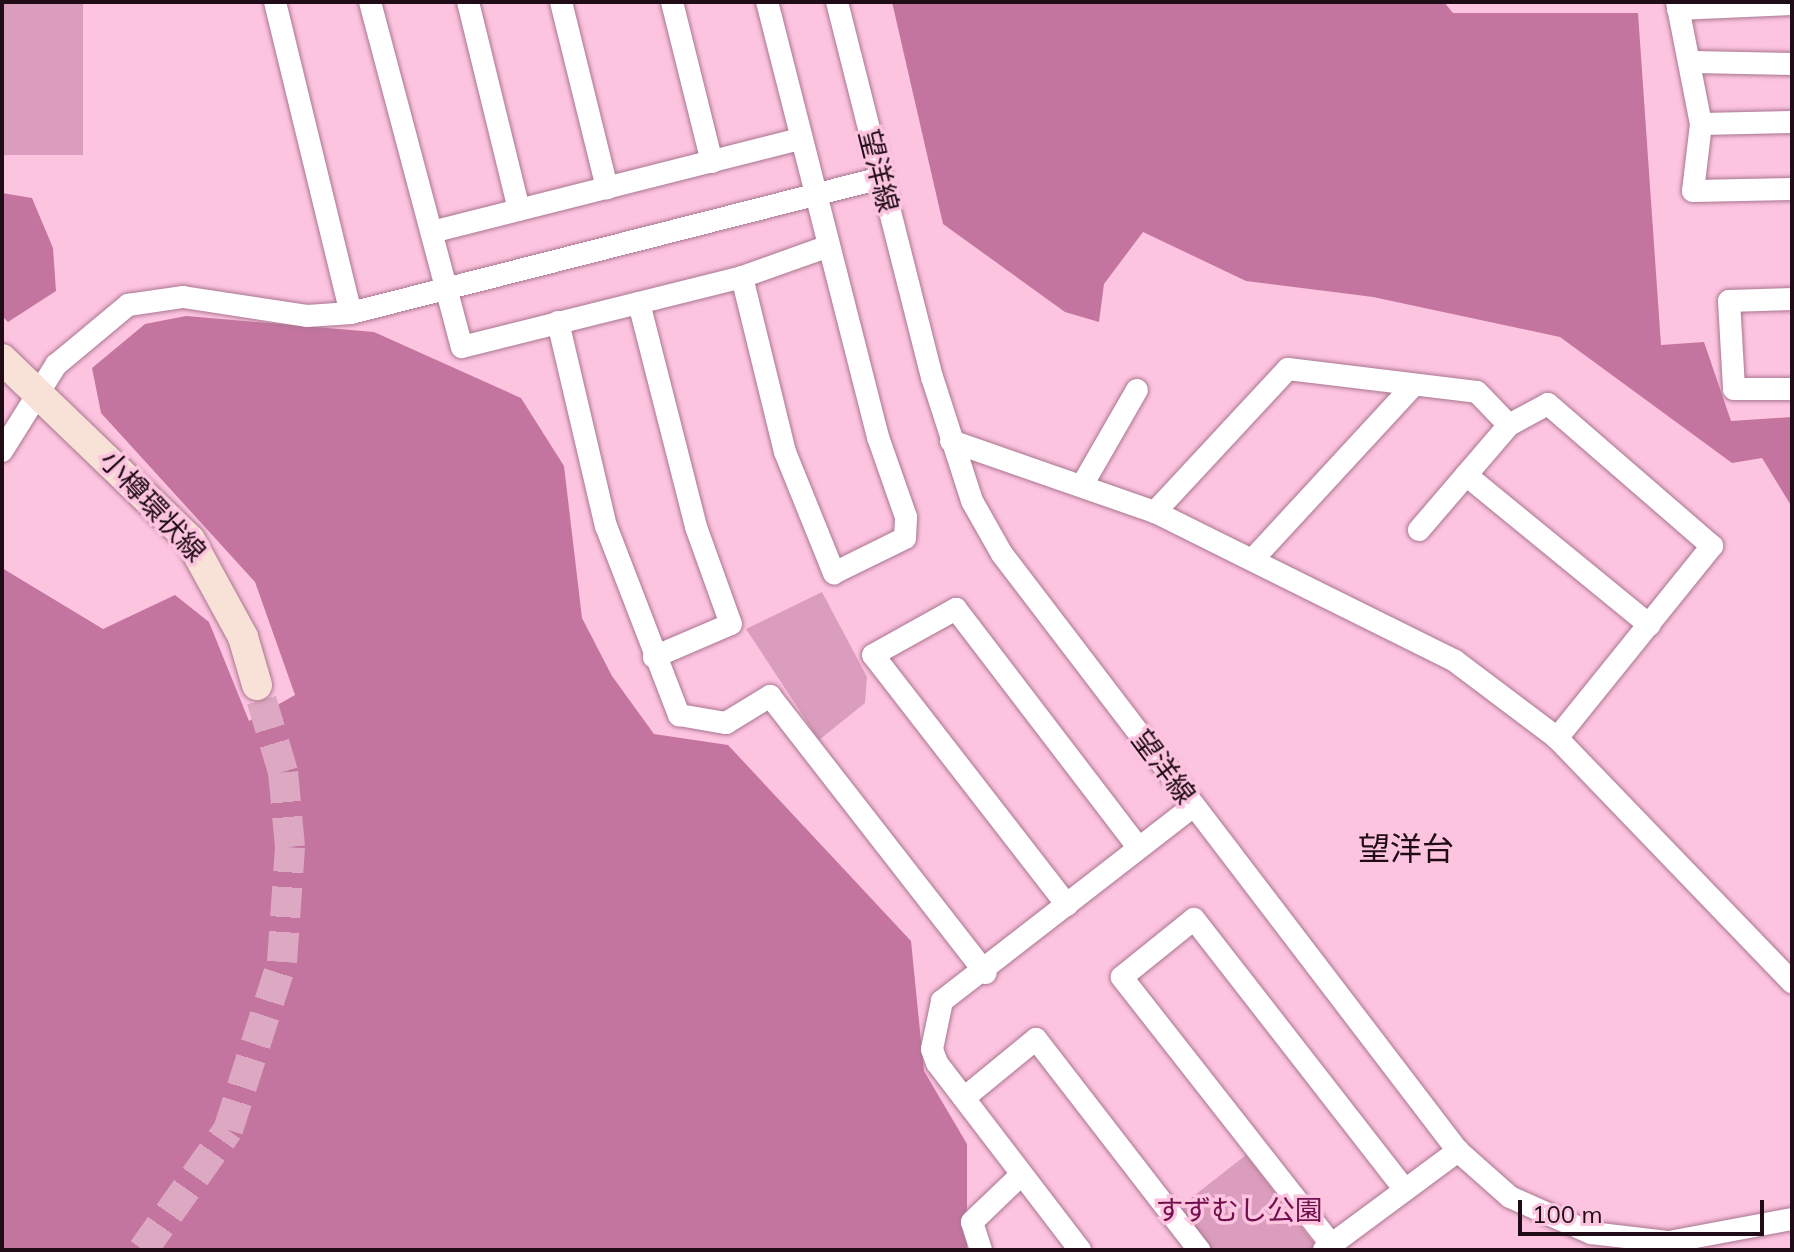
<!DOCTYPE html>
<meta charset="utf-8">
<style>
body{margin:0}
#map{position:relative;width:1794px;height:1252px;overflow:hidden;background:#fdc4e0;font-family:Mulish,"Noto Sans JP",sans-serif}
div>[style]{position:absolute}
.green>*{inset:0;background:#db9dbd;transform-origin:0 0}
.forest>*{inset:0;background:#c4759f}
.major-tunnel>*{height:30px;margin-top:-15px;transform-origin:0;background:repeating-linear-gradient(90deg,#dca8c2 0 30px,transparent 0 45px)}
.roads{filter:drop-shadow(0 0 2px #a97690) drop-shadow(0 0 2px #a97690)}
.minor>*{height:22px;margin:-11px;padding:0 11px;transform-origin:11px;border-radius:11px;background:#fff}
.major>*{height:30px;margin:-15px;padding:0 15px;transform-origin:15px;border-radius:15px;background:#f8e1d6}
span{translate:-50% -50%;white-space:nowrap;text-align:center;line-height:1.15;-webkit-text-stroke:7px #fdc4e0;paint-order:stroke}
.street-label{font-size:28px;color:#200c17}
.park-label{font-size:28px;color:#71104e}
.quarter-label{font-size:32px;color:#200c17}
.frame{position:absolute;inset:0;border:4px solid #200c17;pointer-events:none}
.scale{position:absolute;left:1518px;top:1200px;width:246px;height:36px;box-sizing:border-box;border:4px solid #200c17;border-top:0;padding-left:10px;font-size:24px;line-height:28px;white-space:nowrap;color:#200c17;-webkit-text-stroke:6px #fdc4e0;paint-order:stroke}
</style>
<div id="map">
<div class="green">
<div style="left:2px;top:2px;width:81px;height:153px"></div>
<div style="clip-path:polygon(822px 592px,867px 677px,865px 703px,819px 740px,746px 629px)"></div>
<div style="clip-path:polygon(1246px 1155px,1316px 1246px,1310px 1250px,1209px 1250px,1177px 1209px)"></div>
</div>
<div class="forest">
<div style="clip-path:polygon(892px 2px,1444px 2px,1453px 13px,1638px 13px,1661px 345px,1704px 342px,1731px 421px,1792px 417px,1792px 507px,1762px 458px,1732px 463px,1560px 337px,1373px 297px,1246px 281px,1143px 232px,1104px 284px,1099px 322px,1065px 312px,943px 224px)"></div>
<div style="clip-path:polygon(2px 193px,32px 198px,53px 248px,56px 291px,8px 322px,2px 316px)"></div>
<div style="clip-path:polygon(186px 316px,374px 332px,521px 398px,564px 466px,582px 618px,612px 676px,654px 734px,728px 745px,911px 941px,924px 1071px,967px 1144px,967px 1250px,2px 1250px,2px 568px,103px 629px,175px 595px,209px 622px,249px 721px,295px 695px,255px 582px,101px 413px,92px 368px,145px 324px)"></div>
</div>
<div class="major-tunnel">
<div style="left:143px;top:1250px;width:147px;rotate:-54.7deg"></div>
<div style="left:228px;top:1130px;width:176px;rotate:-72.2deg"></div>
<div style="left:282px;top:962px;width:115px;rotate:-86deg"></div>
<div style="left:290px;top:847px;width:75px;rotate:-95.3deg"></div>
<div style="left:283px;top:772px;width:91px;rotate:-106.6deg"></div>
</div>
<div class="roads">
<div class="minor">
<div style="left:275px;top:2px;width:320px;rotate:76.3deg"></div>
<div style="left:370px;top:2px;width:357px;rotate:75.1deg"></div>
<div style="left:462px;top:347px;width:289px;rotate:-14deg"></div>
<div style="left:742px;top:277px;width:92px;rotate:-19.6deg"></div>
<div style="left:468px;top:2px;width:214px;rotate:76.2deg"></div>
<div style="left:561px;top:2px;width:192px;rotate:76.1deg"></div>
<div style="left:672px;top:2px;width:165px;rotate:76deg"></div>
<div style="left:837px;top:2px;width:387px;rotate:75.8deg"></div>
<div style="left:932px;top:377px;width:130px;rotate:72.1deg"></div>
<div style="left:972px;top:501px;width:61px;rotate:60.5deg"></div>
<div style="left:1002px;top:554px;width:751px;rotate:52.63deg"></div>
<div style="left:1458px;top:1151px;width:69px;rotate:41.5deg"></div>
<div style="left:1510px;top:1197px;width:89px;rotate:24deg"></div>
<div style="left:1591px;top:1233px;width:79px;rotate:6.6deg"></div>
<div style="left:1669px;top:1242px;width:125px;rotate:-10.6deg"></div>
<div style="left:1677px;top:2px;width:124px;rotate:78.9deg"></div>
<div style="left:1701px;top:124px;width:67px;rotate:96.8deg"></div>
<div style="left:1693px;top:191px;width:99px;rotate:-1.2deg"></div>
<div style="left:1678px;top:9px;width:114px;rotate:-2.5deg"></div>
<div style="left:1693px;top:62px;width:99px;rotate:1.2deg"></div>
<div style="left:1701px;top:124px;width:91px;rotate:-1.3deg"></div>
<div style="left:432px;top:232px;width:380px;rotate:-14.2deg"></div>
<div style="left:742px;top:277px;width:180px;rotate:76.2deg"></div>
<div style="left:785px;top:452px;width:131px;rotate:68deg"></div>
<div style="left:834px;top:573px;width:79px;rotate:-26.2deg"></div>
<div style="left:905px;top:538px;width:21px;rotate:-87deg"></div>
<div style="left:906px;top:517px;width:85px;rotate:-109.3deg"></div>
<div style="left:878px;top:437px;width:449px;rotate:-104.3deg"></div>
<div style="left:1792px;top:299px;width:63px;rotate:178.2deg"></div>
<div style="left:1729px;top:301px;width:88px;rotate:86.7deg"></div>
<div style="left:1734px;top:389px;width:58px"></div>
<div style="left:639px;top:303px;width:231px;rotate:75.7deg"></div>
<div style="left:696px;top:527px;width:103px;rotate:70.2deg"></div>
<div style="left:731px;top:624px;width:84px;rotate:156.8deg"></div>
<div style="left:558px;top:322px;width:210px;rotate:76.8deg"></div>
<div style="left:606px;top:526px;width:203px;rotate:68.9deg"></div>
<div style="left:679px;top:715px;width:48px;rotate:9.7deg"></div>
<div style="left:726px;top:723px;width:52px;rotate:-31.5deg"></div>
<div style="left:770px;top:696px;width:351px;rotate:52.1deg"></div>
<div style="left:951px;top:441px;width:216px;rotate:19.2deg"></div>
<div style="left:1155px;top:512px;width:335px;rotate:26.4deg"></div>
<div style="left:1455px;top:661px;width:128px;rotate:37deg"></div>
<div style="left:1557px;top:738px;width:339px;rotate:46.1deg"></div>
<div style="left:2px;top:451px;width:102px;rotate:-57.9deg"></div>
<div style="left:56px;top:365px;width:94px;rotate:-39.8deg"></div>
<div style="left:128px;top:305px;width:56px;rotate:-8.3deg"></div>
<div style="left:183px;top:297px;width:125px;rotate:8.7deg"></div>
<div style="left:307px;top:316px;width:44px;rotate:-3.9deg"></div>
<div style="left:351px;top:313px;width:547px;rotate:-14.29deg"></div>
<div style="left:1466px;top:475px;width:237px;rotate:39.3deg"></div>
<div style="left:1084px;top:482px;width:106px;rotate:-60.1deg"></div>
<div style="left:1155px;top:512px;width:195px;rotate:-47.1deg"></div>
<div style="left:1288px;top:369px;width:190px;rotate:6.9deg"></div>
<div style="left:1477px;top:392px;width:46px;rotate:45.9deg"></div>
<div style="left:1419px;top:530px;width:138px;rotate:-49.4deg"></div>
<div style="left:1509px;top:425px;width:44px;rotate:-28.3deg"></div>
<div style="left:1548px;top:404px;width:217px;rotate:40.9deg"></div>
<div style="left:1712px;top:546px;width:247px;rotate:128.9deg"></div>
<div style="left:1255px;top:557px;width:231px;rotate:-47.3deg"></div>
<div style="left:1067px;top:905px;width:316px;rotate:-127.8deg"></div>
<div style="left:873px;top:655px;width:95px;rotate:-29deg"></div>
<div style="left:956px;top:609px;width:300px;rotate:52.6deg"></div>
<div style="left:964px;top:1098px;width:93px;rotate:-39.3deg"></div>
<div style="left:1036px;top:1039px;width:267px;rotate:52.3deg"></div>
<div style="left:1331px;top:1244px;width:339px;rotate:-128.1deg"></div>
<div style="left:1122px;top:977px;width:92px;rotate:-38.9deg"></div>
<div style="left:1194px;top:919px;width:343px;rotate:52.1deg"></div>
<div style="left:981px;top:1250px;width:29px;rotate:-108deg"></div>
<div style="left:972px;top:1222px;width:68px;rotate:-43.8deg"></div>
<div style="left:1080px;top:1250px;width:235px;rotate:-127.4deg"></div>
<div style="left:937px;top:1063px;width:15px;rotate:-110deg"></div>
<div style="left:932px;top:1049px;width:49px;rotate:-78.2deg"></div>
<div style="left:942px;top:1001px;width:318px;rotate:-37.8deg"></div>
<div style="left:1324px;top:1250px;width:167px;rotate:-36.5deg"></div>
</div>
<div class="major">
<div style="left:2px;top:359px;width:261px;rotate:43.9deg"></div>
<div style="left:190px;top:540px;width:111px;rotate:61.3deg"></div>
<div style="left:243px;top:637px;width:50px;rotate:73.7deg"></div>
</div>
</div>
<div class="street-label">
<span style="left:879px;top:171px;rotate:76deg">望洋線</span>
<span style="left:153px;top:506px;rotate:47deg">小樽環状線</span>
<span style="left:1164px;top:767px;rotate:53deg">望洋線</span>
</div>
<div class="park-label">
<span style="left:1239px;top:1210px">すずむし公園</span>
</div>
<div class="quarter-label">
<span style="left:1406px;top:848px">望洋台</span>
</div>
<div class="frame"></div>
<div class="scale">100 m</div>
</div>
